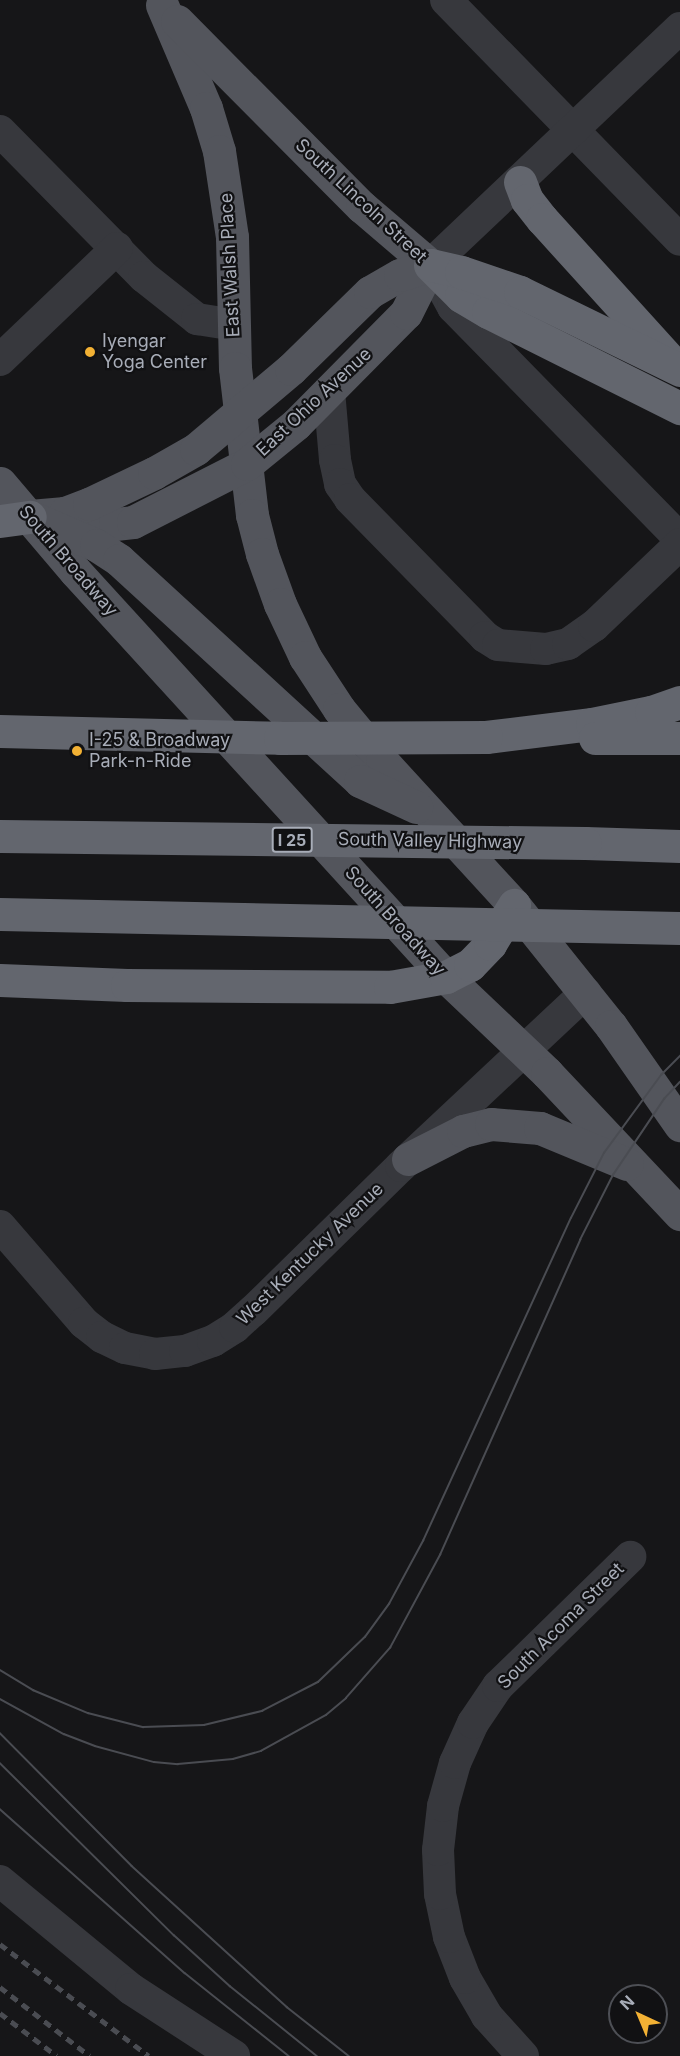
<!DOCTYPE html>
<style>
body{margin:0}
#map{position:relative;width:680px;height:2056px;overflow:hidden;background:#161618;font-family:Inter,sans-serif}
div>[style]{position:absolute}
.minor>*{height:32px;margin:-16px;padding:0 16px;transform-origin:16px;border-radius:16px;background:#37383d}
.major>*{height:33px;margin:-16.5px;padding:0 16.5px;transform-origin:16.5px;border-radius:16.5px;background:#53555c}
.highway>*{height:33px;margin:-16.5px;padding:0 16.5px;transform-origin:16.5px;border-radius:16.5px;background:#63666e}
.tram>*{height:1.5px;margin:-0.75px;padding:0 0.75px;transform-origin:0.75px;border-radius:0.75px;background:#4a4c52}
.rail>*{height:4.5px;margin-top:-2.25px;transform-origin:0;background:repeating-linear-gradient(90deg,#4a4c52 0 8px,transparent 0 14px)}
.highway-bridge>*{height:33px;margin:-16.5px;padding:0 16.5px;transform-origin:16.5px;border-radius:16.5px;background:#63666e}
.dots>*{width:16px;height:16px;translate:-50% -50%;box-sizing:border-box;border:3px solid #111113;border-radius:50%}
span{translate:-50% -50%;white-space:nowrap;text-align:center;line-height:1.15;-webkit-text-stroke:4.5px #111113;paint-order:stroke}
.shield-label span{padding:2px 4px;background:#111113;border:2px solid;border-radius:4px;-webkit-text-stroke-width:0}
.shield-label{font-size:16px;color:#a8adb8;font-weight:700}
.street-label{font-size:18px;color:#a8adb8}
.poi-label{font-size:18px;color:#a8adb8}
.left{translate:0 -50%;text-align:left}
.north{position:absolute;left:608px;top:1984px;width:60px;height:60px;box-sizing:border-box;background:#111113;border:2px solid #4d4f55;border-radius:50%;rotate:316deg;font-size:16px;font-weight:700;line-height:24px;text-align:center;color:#a8adb8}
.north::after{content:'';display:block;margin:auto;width:21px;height:27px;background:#f2b134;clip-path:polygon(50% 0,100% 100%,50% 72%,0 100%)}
</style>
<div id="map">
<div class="minor">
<div style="left:446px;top:0;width:335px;rotate:45.7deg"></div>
<div style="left:680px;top:28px;width:344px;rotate:136.5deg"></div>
<div style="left:430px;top:265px;width:48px;rotate:61.3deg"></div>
<div style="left:453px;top:307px;width:325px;rotate:45.6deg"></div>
<div style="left:0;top:131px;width:205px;rotate:45.4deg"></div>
<div style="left:144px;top:277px;width:68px;rotate:38.4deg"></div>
<div style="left:197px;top:319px;width:37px;rotate:9deg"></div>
<div style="left:0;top:360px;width:162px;rotate:-43.7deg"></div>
<div style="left:329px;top:391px;width:69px;rotate:85deg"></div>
<div style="left:335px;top:460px;width:25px;rotate:78deg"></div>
<div style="left:340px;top:484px;width:18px;rotate:56deg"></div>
<div style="left:350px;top:499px;width:193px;rotate:45.6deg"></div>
<div style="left:485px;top:637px;width:15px;rotate:32deg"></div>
<div style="left:498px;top:645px;width:48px;rotate:4.8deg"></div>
<div style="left:546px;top:649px;width:23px;rotate:-13deg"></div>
<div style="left:568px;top:644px;width:32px;rotate:-35deg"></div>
<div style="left:594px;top:626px;width:119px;rotate:-43.6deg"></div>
<div style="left:0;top:1226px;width:128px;rotate:49.1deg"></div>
<div style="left:84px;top:1323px;width:23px;rotate:38deg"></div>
<div style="left:102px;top:1337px;width:25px;rotate:26deg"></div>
<div style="left:125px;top:1348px;width:31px;rotate:11deg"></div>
<div style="left:155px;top:1354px;width:30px;rotate:-6deg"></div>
<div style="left:185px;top:1351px;width:30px;rotate:-20deg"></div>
<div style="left:213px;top:1341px;width:26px;rotate:-32deg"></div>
<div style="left:235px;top:1327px;width:24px;rotate:-42deg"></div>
<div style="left:253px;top:1311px;width:207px;rotate:-44.4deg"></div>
<div style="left:401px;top:1166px;width:253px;rotate:-43.2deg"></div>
<div style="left:0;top:1881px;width:170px;rotate:39.5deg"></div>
<div style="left:131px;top:1989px;width:123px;rotate:33deg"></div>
<div style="left:523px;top:2056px;width:54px;rotate:-132deg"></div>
<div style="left:487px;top:2016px;width:44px;rotate:-120.1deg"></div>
<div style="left:465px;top:1978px;width:44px;rotate:-111.3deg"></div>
<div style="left:449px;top:1937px;width:44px;rotate:-101.8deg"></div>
<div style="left:440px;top:1894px;width:44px;rotate:-92.6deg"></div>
<div style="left:438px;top:1850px;width:44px;rotate:-83.5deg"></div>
<div style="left:443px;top:1806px;width:45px;rotate:-74.4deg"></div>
<div style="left:455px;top:1763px;width:44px;rotate:-65.8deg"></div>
<div style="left:473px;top:1723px;width:45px;rotate:-56deg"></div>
<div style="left:498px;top:1686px;width:185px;rotate:-44.3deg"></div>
</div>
<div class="major">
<div style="left:162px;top:5px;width:112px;rotate:66.9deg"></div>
<div style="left:206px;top:108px;width:45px;rotate:73.2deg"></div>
<div style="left:219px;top:151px;width:87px;rotate:81.4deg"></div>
<div style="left:232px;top:237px;width:131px;rotate:88.7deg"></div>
<div style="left:235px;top:368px;width:148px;rotate:83.4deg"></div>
<div style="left:252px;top:515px;width:40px;rotate:75.6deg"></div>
<div style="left:262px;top:554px;width:53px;rotate:70.2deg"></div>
<div style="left:280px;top:604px;width:59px;rotate:64.7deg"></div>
<div style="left:305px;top:657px;width:62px;rotate:56.8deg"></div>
<div style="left:339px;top:709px;width:67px;rotate:50.4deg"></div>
<div style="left:382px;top:761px;width:195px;rotate:47.5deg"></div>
<div style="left:514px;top:905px;width:155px;rotate:51.3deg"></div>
<div style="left:611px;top:1026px;width:121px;rotate:55.1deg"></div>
<div style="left:177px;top:21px;width:262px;rotate:45.2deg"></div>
<div style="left:362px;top:207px;width:89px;rotate:40.5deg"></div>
<div style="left:0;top:483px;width:116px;rotate:49.6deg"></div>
<div style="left:75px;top:571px;width:550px;rotate:47.58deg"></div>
<div style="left:446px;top:977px;width:139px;rotate:43.5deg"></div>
<div style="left:547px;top:1073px;width:194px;rotate:46.7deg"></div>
<div style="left:65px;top:513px;width:51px;rotate:12.4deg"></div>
<div style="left:115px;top:524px;width:18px;rotate:-6deg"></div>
<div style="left:133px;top:522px;width:128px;rotate:-27deg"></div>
<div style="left:247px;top:464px;width:63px;rotate:-39.2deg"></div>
<div style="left:296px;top:424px;width:156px;rotate:-45.3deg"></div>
<div style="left:406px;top:313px;width:54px;rotate:-63.4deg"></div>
<div style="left:30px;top:516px;width:35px;rotate:-5deg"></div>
<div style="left:65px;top:513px;width:26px;rotate:-21deg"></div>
<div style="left:89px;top:504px;width:72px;rotate:-25.5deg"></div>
<div style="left:154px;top:473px;width:48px;rotate:-29.7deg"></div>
<div style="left:196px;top:449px;width:124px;rotate:-40.1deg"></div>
<div style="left:291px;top:369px;width:110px;rotate:-44.3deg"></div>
<div style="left:370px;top:292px;width:34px;rotate:-30deg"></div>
<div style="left:400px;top:275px;width:32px;rotate:-18deg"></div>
<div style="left:33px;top:518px;width:69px;rotate:23.2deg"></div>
<div style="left:96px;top:545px;width:27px;rotate:33deg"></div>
<div style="left:119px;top:560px;width:327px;rotate:42.5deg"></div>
<div style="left:360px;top:781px;width:62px;rotate:24.9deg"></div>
<div style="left:408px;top:1159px;width:62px;rotate:-27deg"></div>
<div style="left:463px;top:1131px;width:29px;rotate:-14deg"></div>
<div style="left:491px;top:1124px;width:49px;rotate:4.7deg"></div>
<div style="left:540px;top:1128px;width:94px;rotate:22.5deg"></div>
</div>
<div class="highway">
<div style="left:520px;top:182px;width:19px;rotate:69deg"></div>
<div style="left:527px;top:200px;width:24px;rotate:52deg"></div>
<div style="left:542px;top:219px;width:186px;rotate:47.8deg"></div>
<div style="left:430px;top:265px;width:44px;rotate:45deg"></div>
<div style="left:461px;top:296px;width:31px;rotate:31deg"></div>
<div style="left:488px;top:312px;width:215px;rotate:26.6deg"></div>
<div style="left:431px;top:265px;width:31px;rotate:13deg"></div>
<div style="left:461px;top:272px;width:62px;rotate:18.7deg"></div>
<div style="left:520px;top:292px;width:178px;rotate:26deg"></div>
<div style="left:0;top:521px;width:30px;rotate:-8deg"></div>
<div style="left:486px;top:737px;width:107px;rotate:-7deg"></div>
<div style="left:592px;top:724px;width:60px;rotate:-11.5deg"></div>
<div style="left:651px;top:712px;width:31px;rotate:-19deg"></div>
<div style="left:595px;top:738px;width:85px"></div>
<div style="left:585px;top:843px;width:95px;rotate:1.8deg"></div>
<div style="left:0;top:980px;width:127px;rotate:2.3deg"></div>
<div style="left:127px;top:985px;width:263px;rotate:0.4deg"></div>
<div style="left:390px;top:987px;width:57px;rotate:-10.1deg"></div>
<div style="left:446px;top:977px;width:27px;rotate:-27deg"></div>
<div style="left:470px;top:965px;width:29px;rotate:-46deg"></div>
<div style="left:490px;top:944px;width:46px;rotate:-58.4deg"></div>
</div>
<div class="tram">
<div style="left:0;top:1670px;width:39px;rotate:31deg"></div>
<div style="left:33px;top:1690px;width:60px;rotate:22.7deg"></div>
<div style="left:88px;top:1713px;width:57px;rotate:14.3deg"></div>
<div style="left:143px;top:1727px;width:61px;rotate:-1.9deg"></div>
<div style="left:204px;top:1725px;width:60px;rotate:-13.6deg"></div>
<div style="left:262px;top:1711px;width:63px;rotate:-27.4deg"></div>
<div style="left:318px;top:1682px;width:65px;rotate:-43.8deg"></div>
<div style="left:365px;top:1637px;width:41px;rotate:-54deg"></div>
<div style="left:389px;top:1604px;width:72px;rotate:-61.6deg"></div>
<div style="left:423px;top:1541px;width:355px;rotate:-65.4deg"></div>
<div style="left:571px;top:1218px;width:73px;rotate:-63.1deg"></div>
<div style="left:604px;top:1153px;width:97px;rotate:-53.8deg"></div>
<div style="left:661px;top:1075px;width:27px;rotate:-45deg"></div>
<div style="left:0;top:1699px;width:73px;rotate:28.7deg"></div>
<div style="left:64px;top:1734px;width:33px;rotate:21deg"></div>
<div style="left:95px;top:1746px;width:61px;rotate:15.2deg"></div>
<div style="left:154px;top:1762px;width:24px;rotate:5deg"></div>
<div style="left:178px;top:1764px;width:55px;rotate:-5.2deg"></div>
<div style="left:233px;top:1759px;width:29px;rotate:-16deg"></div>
<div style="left:261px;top:1751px;width:74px;rotate:-29deg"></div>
<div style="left:326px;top:1715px;width:26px;rotate:-40deg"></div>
<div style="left:346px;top:1698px;width:67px;rotate:-48.7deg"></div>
<div style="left:390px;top:1648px;width:106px;rotate:-61.7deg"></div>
<div style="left:440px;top:1555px;width:345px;rotate:-66deg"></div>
<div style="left:580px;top:1240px;width:73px;rotate:-63.1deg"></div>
<div style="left:613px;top:1175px;width:92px;rotate:-56.1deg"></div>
<div style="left:664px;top:1099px;width:23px;rotate:-47deg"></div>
<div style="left:0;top:1733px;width:187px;rotate:45.2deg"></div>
<div style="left:132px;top:1866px;width:210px;rotate:42.3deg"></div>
<div style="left:287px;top:2007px;width:79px;rotate:38.3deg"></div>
<div style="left:0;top:1763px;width:245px;rotate:44.7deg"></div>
<div style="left:174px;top:1935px;width:76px;rotate:42.3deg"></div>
<div style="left:230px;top:1986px;width:112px;rotate:38.8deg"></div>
<div style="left:0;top:1809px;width:247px;rotate:41.6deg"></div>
<div style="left:185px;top:1973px;width:133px;rotate:38.6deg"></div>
</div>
<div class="rail">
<div style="left:0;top:1944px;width:186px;rotate:36.9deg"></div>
<div style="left:0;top:1987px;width:113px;rotate:37.5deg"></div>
<div style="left:0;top:2013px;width:71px;rotate:37deg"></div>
</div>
<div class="highway-bridge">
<div style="left:0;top:731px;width:280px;rotate:1.4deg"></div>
<div style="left:280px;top:738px;width:206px;rotate:-0.3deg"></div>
<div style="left:0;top:836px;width:585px;rotate:0.69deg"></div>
<div style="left:0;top:914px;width:680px;rotate:1.18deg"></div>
</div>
<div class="dots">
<div style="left:90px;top:352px;background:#f2b134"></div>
<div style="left:77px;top:751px;background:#f2b134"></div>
</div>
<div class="shield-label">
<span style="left:292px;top:840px">I 25</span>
</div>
<div class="street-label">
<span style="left:361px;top:201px;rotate:43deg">South Lincoln Street</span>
<span style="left:230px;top:265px;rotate:-93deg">East Walsh Place</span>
<span style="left:314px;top:402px;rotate:-43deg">East Ohio Avenue</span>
<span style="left:68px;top:561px;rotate:49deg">South Broadway</span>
<span style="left:430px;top:841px;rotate:1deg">South Valley Highway</span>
<span style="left:395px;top:921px;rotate:48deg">South Broadway</span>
<span style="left:310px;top:1254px;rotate:-44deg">West Kentucky Avenue</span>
<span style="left:561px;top:1626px;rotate:-45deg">South Acoma Street</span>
</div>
<div class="poi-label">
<span class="left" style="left:102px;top:352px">Iyengar<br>Yoga Center</span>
<span class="left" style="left:89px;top:751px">I-25 &amp; Broadway<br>Park-n-Ride</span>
</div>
<div class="north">N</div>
</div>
